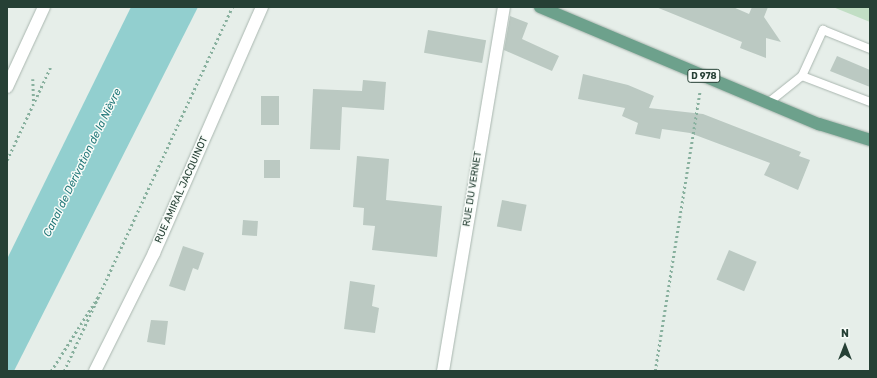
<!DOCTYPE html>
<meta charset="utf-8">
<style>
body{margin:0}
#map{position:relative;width:877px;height:378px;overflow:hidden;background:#e6eee9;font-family:Rubik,sans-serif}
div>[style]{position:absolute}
.green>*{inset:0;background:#c1dec4}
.water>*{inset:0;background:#92cfcf}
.building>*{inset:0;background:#bbc9c2;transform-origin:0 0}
.path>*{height:2.5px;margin-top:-1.25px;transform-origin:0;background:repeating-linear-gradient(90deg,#88b09e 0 2px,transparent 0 5px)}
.roads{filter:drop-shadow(0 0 1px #a9b6af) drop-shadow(0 0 1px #a9b6af)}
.lane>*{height:8px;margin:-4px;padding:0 4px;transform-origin:4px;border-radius:4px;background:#fff}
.street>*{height:12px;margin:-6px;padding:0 6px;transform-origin:6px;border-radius:6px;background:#fff}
.secondary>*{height:12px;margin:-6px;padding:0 6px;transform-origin:6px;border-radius:6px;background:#fff}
.primary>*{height:12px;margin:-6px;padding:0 6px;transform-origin:6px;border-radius:6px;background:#6da18c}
span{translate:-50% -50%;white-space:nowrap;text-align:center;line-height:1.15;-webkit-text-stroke:3px #f7fbf8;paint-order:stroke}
.shield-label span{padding:1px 3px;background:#f7fbf8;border:1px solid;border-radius:3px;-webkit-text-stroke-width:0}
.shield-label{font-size:9px;color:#264035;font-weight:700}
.street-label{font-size:10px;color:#264035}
.water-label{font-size:11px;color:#227879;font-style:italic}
.frame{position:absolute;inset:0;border:8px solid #264035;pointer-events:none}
.north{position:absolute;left:825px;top:326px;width:40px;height:40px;-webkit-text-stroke:3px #f7fbf8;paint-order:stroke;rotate:0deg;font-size:11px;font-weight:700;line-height:16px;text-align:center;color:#264035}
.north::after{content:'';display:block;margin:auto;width:14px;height:18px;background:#264035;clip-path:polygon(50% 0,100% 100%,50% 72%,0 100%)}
</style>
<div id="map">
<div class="green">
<div style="clip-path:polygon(833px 7px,870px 7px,870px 22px)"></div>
</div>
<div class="water">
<div style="clip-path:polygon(131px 7px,198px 7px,14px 371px,7px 371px,7px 259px)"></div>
</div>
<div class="building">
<div style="clip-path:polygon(656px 7px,733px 7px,749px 14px,752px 7px,768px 7px,764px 17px,781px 42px,766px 38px,766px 58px,740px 48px,742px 42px)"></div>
<div style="clip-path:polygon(510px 16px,528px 23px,522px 39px,559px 56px,552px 71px,504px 50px)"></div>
<div style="left:428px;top:30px;width:59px;height:23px;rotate:10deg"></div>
<div style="clip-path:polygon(837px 56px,870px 70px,870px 87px,830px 71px)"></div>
<div style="clip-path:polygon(583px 74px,628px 85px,654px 96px,649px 108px,703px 114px,801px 152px,799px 156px,810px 160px,798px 190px,764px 175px,770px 163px,690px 133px,662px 129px,660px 139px,635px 134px,638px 123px,622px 116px,625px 108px,578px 99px)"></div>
<div style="clip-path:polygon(363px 80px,386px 82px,384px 110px,342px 107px,340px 150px,310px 149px,313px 89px,362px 91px)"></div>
<div style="left:261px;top:96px;width:18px;height:29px"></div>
<div style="clip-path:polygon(357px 156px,389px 159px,386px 200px,442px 206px,437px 257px,372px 250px,375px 226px,363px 225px,364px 208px,353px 207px)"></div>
<div style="left:264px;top:160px;width:16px;height:18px"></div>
<div style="left:502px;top:200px;width:25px;height:27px;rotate:11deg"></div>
<div style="left:243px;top:220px;width:15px;height:15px;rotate:4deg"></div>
<div style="clip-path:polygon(183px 246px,204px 253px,198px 270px,193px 268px,185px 291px,169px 286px)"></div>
<div style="left:729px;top:250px;width:30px;height:32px;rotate:23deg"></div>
<div style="clip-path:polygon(350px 281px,375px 285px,372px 306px,379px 308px,375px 333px,344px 329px)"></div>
<div style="clip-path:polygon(151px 320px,168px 321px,165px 345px,147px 342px)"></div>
</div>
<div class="path">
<div style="left:33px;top:79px;width:23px;rotate:88deg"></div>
<div style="left:7px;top:160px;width:102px;rotate:-64.9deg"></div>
<div style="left:51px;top:371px;width:88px;rotate:-57.6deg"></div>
<div style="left:64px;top:371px;width:401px;rotate:-65.2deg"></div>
<div style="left:655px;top:371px;width:284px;rotate:-80.9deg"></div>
</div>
<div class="roads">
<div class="lane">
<div style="left:802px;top:76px;width:51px;rotate:-65.5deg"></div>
<div style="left:823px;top:30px;width:51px;rotate:22deg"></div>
<div style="left:768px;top:103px;width:43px;rotate:-38.5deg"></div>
<div style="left:802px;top:76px;width:73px;rotate:20.9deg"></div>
</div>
<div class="street">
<div style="left:7px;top:87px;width:88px;rotate:-65.2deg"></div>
<div style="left:443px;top:371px;width:369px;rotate:-80.5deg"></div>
</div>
<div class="secondary">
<div style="left:95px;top:371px;width:132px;rotate:-63.4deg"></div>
<div style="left:154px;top:253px;width:269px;rotate:-66.3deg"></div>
</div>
<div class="primary">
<div style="left:540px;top:7px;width:303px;rotate:22.8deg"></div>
<div style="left:819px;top:124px;width:53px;rotate:17.4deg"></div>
</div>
</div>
<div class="shield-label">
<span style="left:704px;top:76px">D 978</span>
</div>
<div class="street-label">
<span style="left:473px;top:189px;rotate:-81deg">RUE DU VERNET</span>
<span style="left:182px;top:190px;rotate:-66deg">RUE AMIRAL JACQUINOT</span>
</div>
<div class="water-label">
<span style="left:83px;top:163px;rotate:-64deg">Canal de Dérivation de la Nièvre</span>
</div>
<div class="frame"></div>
<div class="north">N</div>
</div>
